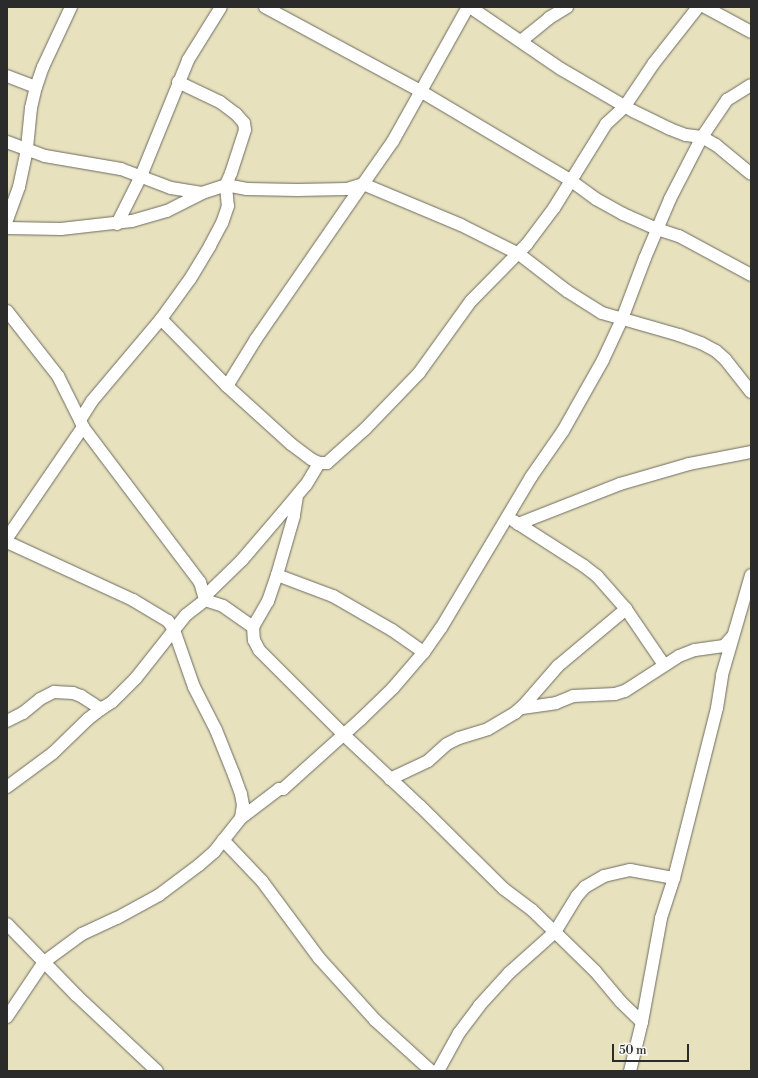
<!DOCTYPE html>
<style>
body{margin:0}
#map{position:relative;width:758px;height:1078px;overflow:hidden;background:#e7e1be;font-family:"Libre Bodoni",serif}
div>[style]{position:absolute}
.roads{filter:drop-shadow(0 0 1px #6d6b5e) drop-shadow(0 0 1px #6d6b5e)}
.minor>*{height:12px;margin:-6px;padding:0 6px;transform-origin:6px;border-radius:6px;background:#fff}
span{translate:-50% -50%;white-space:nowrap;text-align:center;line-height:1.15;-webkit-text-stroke:3px #f6f6f2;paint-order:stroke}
.frame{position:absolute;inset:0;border:8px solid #2b2b2b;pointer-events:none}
.scale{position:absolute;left:612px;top:1044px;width:77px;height:18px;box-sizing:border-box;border:2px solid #2b2b2b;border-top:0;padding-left:5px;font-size:12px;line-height:14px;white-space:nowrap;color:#2b2b2b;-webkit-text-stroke:3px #f6f6f2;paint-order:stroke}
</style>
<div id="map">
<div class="roads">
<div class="minor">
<div style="left:265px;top:7px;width:179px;rotate:28.4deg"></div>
<div style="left:422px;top:92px;width:172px;rotate:30.7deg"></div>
<div style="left:570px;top:180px;width:32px;rotate:36deg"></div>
<div style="left:596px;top:199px;width:31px;rotate:29deg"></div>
<div style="left:623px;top:214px;width:37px;rotate:24deg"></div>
<div style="left:657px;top:229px;width:23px;rotate:18deg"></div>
<div style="left:679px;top:236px;width:82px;rotate:28.4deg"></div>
<div style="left:470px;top:7px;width:110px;rotate:34.3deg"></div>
<div style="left:561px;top:69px;width:83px;rotate:30.3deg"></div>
<div style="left:633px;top:111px;width:41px;rotate:25.9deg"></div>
<div style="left:670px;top:129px;width:17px;rotate:21deg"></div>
<div style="left:686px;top:135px;width:16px;rotate:7deg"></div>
<div style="left:702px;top:137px;width:16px;rotate:30deg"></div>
<div style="left:716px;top:145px;width:45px;rotate:39.6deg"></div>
<div style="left:705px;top:7px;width:52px;rotate:28.5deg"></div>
<div style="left:521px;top:41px;width:36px;rotate:-39deg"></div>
<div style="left:549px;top:18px;width:21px;rotate:-31deg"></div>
<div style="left:7px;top:76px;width:31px;rotate:21deg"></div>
<div style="left:178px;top:82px;width:47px;rotate:25.5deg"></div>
<div style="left:220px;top:102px;width:20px;rotate:37deg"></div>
<div style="left:236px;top:114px;width:12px;rotate:48deg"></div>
<div style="left:244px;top:123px;width:7px;rotate:82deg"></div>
<div style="left:245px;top:130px;width:45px;rotate:108deg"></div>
<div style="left:231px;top:173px;width:13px;rotate:113deg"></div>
<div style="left:226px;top:185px;width:21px;rotate:85deg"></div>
<div style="left:228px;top:206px;width:18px;rotate:109deg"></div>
<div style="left:222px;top:223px;width:26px;rotate:118deg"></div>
<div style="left:210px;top:246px;width:39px;rotate:121deg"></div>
<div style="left:190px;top:279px;width:49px;rotate:125.9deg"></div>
<div style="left:161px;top:319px;width:107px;rotate:130.1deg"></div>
<div style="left:92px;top:401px;width:22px;rotate:122deg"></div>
<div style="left:80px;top:420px;width:8px;rotate:67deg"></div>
<div style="left:83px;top:427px;width:194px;rotate:53deg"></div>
<div style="left:200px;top:582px;width:19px;rotate:74deg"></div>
<div style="left:7px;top:142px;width:40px;rotate:20.2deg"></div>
<div style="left:45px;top:156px;width:77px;rotate:9.7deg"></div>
<div style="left:121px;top:169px;width:53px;rotate:20.8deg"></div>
<div style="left:171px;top:188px;width:31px;rotate:9deg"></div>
<div style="left:7px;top:220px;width:35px;rotate:-70deg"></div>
<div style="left:19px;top:187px;width:40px;rotate:-78deg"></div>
<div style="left:27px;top:148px;width:40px;rotate:-84.3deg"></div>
<div style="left:31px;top:108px;width:22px;rotate:-77deg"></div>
<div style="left:36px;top:87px;width:21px;rotate:-71deg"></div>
<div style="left:43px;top:67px;width:66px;rotate:-65deg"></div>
<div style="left:117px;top:224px;width:54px;rotate:-63.4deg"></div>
<div style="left:141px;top:176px;width:125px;rotate:-67.9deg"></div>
<div style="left:188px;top:60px;width:62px;rotate:-58.1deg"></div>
<div style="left:7px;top:228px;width:54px;rotate:1.1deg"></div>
<div style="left:61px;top:229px;width:71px;rotate:-6.4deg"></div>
<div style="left:132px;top:221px;width:36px;rotate:-16deg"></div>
<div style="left:167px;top:211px;width:39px;rotate:-27deg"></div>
<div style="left:202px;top:193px;width:25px;rotate:-18deg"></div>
<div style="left:226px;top:185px;width:21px;rotate:11deg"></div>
<div style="left:247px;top:189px;width:50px;rotate:1.1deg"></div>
<div style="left:297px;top:190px;width:50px;rotate:-1.1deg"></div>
<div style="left:347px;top:189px;width:17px;rotate:-17deg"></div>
<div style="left:363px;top:184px;width:52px;rotate:-55.1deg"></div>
<div style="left:393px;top:141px;width:154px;rotate:-60.8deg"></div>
<div style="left:7px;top:311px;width:83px;rotate:51.9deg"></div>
<div style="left:58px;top:376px;width:49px;rotate:63.4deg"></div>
<div style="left:161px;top:319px;width:94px;rotate:45.4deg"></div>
<div style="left:227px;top:386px;width:86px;rotate:42.2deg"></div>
<div style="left:291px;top:444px;width:25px;rotate:37deg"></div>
<div style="left:311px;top:459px;width:9px;rotate:27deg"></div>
<div style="left:319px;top:463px;width:8px"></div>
<div style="left:327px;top:463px;width:51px;rotate:-41.8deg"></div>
<div style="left:365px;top:429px;width:78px;rotate:-46deg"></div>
<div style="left:419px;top:373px;width:89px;rotate:-54.2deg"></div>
<div style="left:471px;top:301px;width:80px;rotate:-45.5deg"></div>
<div style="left:527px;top:244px;width:45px;rotate:-53.1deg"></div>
<div style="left:554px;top:208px;width:99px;rotate:-58.2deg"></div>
<div style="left:606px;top:124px;width:26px;rotate:-43deg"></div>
<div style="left:625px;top:106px;width:52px;rotate:-56deg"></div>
<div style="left:654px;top:63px;width:71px;rotate:-51.8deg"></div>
<div style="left:227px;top:386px;width:55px;rotate:-58.3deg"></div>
<div style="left:256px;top:339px;width:188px;rotate:-55.4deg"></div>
<div style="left:363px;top:184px;width:106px;rotate:22.7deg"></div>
<div style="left:461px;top:225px;width:65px;rotate:26.6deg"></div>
<div style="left:519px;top:254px;width:61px;rotate:37.6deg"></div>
<div style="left:567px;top:291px;width:41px;rotate:32.2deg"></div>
<div style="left:602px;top:313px;width:80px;rotate:15.9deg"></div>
<div style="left:679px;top:335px;width:23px;rotate:20deg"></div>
<div style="left:701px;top:343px;width:17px;rotate:28deg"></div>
<div style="left:716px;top:351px;width:12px;rotate:42deg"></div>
<div style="left:725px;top:359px;width:42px;rotate:51.8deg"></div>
<div style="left:297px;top:496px;width:20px;rotate:99deg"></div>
<div style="left:294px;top:516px;width:61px;rotate:106.1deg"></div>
<div style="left:277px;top:575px;width:28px;rotate:109deg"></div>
<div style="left:268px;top:601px;width:30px;rotate:120deg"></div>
<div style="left:253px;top:627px;width:13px;rotate:86deg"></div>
<div style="left:254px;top:640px;width:11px;rotate:63deg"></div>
<div style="left:259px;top:650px;width:120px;rotate:45deg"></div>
<div style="left:344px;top:735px;width:104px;rotate:43.1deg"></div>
<div style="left:420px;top:806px;width:118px;rotate:44.7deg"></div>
<div style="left:504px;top:889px;width:35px;rotate:37deg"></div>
<div style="left:532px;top:910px;width:32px;rotate:44deg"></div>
<div style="left:555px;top:932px;width:56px;rotate:44.3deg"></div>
<div style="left:595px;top:971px;width:40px;rotate:50deg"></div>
<div style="left:621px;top:1002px;width:29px;rotate:44deg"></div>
<div style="left:514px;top:521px;width:83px;rotate:32.7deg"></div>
<div style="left:584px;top:566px;width:16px;rotate:38deg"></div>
<div style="left:597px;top:576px;width:44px;rotate:48.7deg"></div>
<div style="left:626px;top:609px;width:68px;rotate:55.8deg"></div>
<div style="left:518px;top:524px;width:110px;rotate:-21.4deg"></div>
<div style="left:620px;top:484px;width:72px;rotate:-16.2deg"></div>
<div style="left:689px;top:464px;width:63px;rotate:-11deg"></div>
<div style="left:7px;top:538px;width:135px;rotate:-55.6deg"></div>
<div style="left:7px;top:542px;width:139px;rotate:24.7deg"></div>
<div style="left:133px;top:600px;width:41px;rotate:31deg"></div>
<div style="left:168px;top:621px;width:11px;rotate:56deg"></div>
<div style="left:174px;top:630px;width:60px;rotate:70.7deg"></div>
<div style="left:194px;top:687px;width:48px;rotate:62.9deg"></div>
<div style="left:216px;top:730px;width:48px;rotate:68.2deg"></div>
<div style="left:234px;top:775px;width:20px;rotate:70deg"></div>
<div style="left:241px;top:794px;width:11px;rotate:80deg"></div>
<div style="left:243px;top:805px;width:13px;rotate:99deg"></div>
<div style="left:277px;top:575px;width:60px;rotate:20.6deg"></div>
<div style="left:333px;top:596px;width:68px;rotate:30deg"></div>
<div style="left:392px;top:630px;width:39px;rotate:35deg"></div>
<div style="left:205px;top:596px;width:52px;rotate:-44.2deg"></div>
<div style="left:242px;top:560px;width:63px;rotate:-49.5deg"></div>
<div style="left:283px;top:512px;width:35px;rotate:-50deg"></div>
<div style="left:306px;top:485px;width:26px;rotate:-59deg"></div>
<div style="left:522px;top:708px;width:34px;rotate:-8deg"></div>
<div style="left:556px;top:703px;width:18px;rotate:-22deg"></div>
<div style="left:573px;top:696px;width:42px;rotate:-2.7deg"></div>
<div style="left:615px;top:694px;width:10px;rotate:-17deg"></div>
<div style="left:625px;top:691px;width:64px;rotate:-32.9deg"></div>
<div style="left:679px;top:656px;width:17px;rotate:-21deg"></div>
<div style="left:695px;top:650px;width:29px;rotate:-8deg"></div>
<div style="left:724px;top:646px;width:13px;rotate:-48deg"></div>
<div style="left:7px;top:721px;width:18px;rotate:-27deg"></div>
<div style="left:23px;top:713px;width:22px;rotate:-39deg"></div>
<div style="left:40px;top:699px;width:16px;rotate:-27deg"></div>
<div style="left:54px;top:692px;width:19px;rotate:3deg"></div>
<div style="left:73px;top:693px;width:9px;rotate:21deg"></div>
<div style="left:81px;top:696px;width:24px;rotate:33deg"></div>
<div style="left:101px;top:709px;width:4px;rotate:-34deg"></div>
<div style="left:104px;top:707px;width:9px;rotate:-32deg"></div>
<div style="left:112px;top:702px;width:34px;rotate:-45deg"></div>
<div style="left:136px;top:678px;width:80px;rotate:-51.6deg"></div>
<div style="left:186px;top:615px;width:24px;rotate:-38deg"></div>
<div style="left:205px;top:600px;width:19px;rotate:18deg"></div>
<div style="left:223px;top:606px;width:37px;rotate:35deg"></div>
<div style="left:390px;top:779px;width:42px;rotate:-25.3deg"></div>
<div style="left:428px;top:761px;width:25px;rotate:-42deg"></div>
<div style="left:447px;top:744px;width:13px;rotate:-27deg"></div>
<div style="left:459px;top:738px;width:30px;rotate:-17deg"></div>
<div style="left:488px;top:729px;width:31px;rotate:-31deg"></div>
<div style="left:515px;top:713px;width:12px;rotate:-42deg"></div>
<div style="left:524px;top:705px;width:52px;rotate:-48.9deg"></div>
<div style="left:558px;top:666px;width:89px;rotate:-40deg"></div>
<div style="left:7px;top:787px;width:57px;rotate:-36.5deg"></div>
<div style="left:53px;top:753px;width:49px;rotate:-44.2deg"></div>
<div style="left:88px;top:719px;width:16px;rotate:-38deg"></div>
<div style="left:223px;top:840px;width:57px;rotate:46.4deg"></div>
<div style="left:262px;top:881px;width:96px;rotate:53.5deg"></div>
<div style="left:319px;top:958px;width:84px;rotate:47.9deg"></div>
<div style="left:375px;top:1020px;width:76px;rotate:42.3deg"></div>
<div style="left:7px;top:924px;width:99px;rotate:45.8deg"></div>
<div style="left:76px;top:995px;width:111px;rotate:43.2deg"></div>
<div style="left:7px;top:1017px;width:66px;rotate:-56.1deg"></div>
<div style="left:44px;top:962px;width:47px;rotate:-36.4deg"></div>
<div style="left:82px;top:934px;width:38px;rotate:-25deg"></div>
<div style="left:117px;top:918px;width:48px;rotate:-28.7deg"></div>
<div style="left:159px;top:895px;width:50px;rotate:-36.9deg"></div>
<div style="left:199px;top:865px;width:20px;rotate:-41deg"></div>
<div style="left:214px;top:852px;width:43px;rotate:-51.5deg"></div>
<div style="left:241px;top:818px;width:48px;rotate:-37.3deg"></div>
<div style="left:279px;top:789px;width:4px"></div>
<div style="left:283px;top:789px;width:105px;rotate:-41.9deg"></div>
<div style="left:361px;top:719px;width:45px;rotate:-44.1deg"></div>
<div style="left:393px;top:688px;width:48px;rotate:-49.3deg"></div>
<div style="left:424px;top:652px;width:29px;rotate:-55deg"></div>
<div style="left:441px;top:628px;width:176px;rotate:-59.2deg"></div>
<div style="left:531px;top:477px;width:56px;rotate:-55.2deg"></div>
<div style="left:563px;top:431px;width:81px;rotate:-60.6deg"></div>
<div style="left:603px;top:360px;width:45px;rotate:-65.1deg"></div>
<div style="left:622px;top:319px;width:65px;rotate:-69.3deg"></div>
<div style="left:645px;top:258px;width:64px;rotate:-67deg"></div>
<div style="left:670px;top:199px;width:70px;rotate:-62.7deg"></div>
<div style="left:702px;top:137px;width:45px;rotate:-56deg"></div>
<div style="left:727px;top:100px;width:28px;rotate:-32deg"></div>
<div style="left:438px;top:1071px;width:43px;rotate:-61.1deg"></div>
<div style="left:459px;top:1033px;width:34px;rotate:-53deg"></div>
<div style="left:479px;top:1006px;width:45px;rotate:-47.7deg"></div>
<div style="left:509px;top:973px;width:62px;rotate:-41.7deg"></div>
<div style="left:555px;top:932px;width:42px;rotate:-58.6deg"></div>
<div style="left:577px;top:896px;width:12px;rotate:-48deg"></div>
<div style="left:585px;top:887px;width:22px;rotate:-30deg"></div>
<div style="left:604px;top:876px;width:27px;rotate:-13deg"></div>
<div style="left:630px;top:870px;width:45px;rotate:10.3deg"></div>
<div style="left:630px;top:1071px;width:50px;rotate:-76.2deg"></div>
<div style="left:642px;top:1022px;width:106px;rotate:-79.6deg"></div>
<div style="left:661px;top:918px;width:42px;rotate:-72deg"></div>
<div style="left:674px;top:878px;width:175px;rotate:-75.8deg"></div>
<div style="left:717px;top:708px;width:33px;rotate:-81deg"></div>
<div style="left:722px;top:675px;width:104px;rotate:-73.8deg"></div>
</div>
</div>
<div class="frame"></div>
<div class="scale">50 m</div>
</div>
